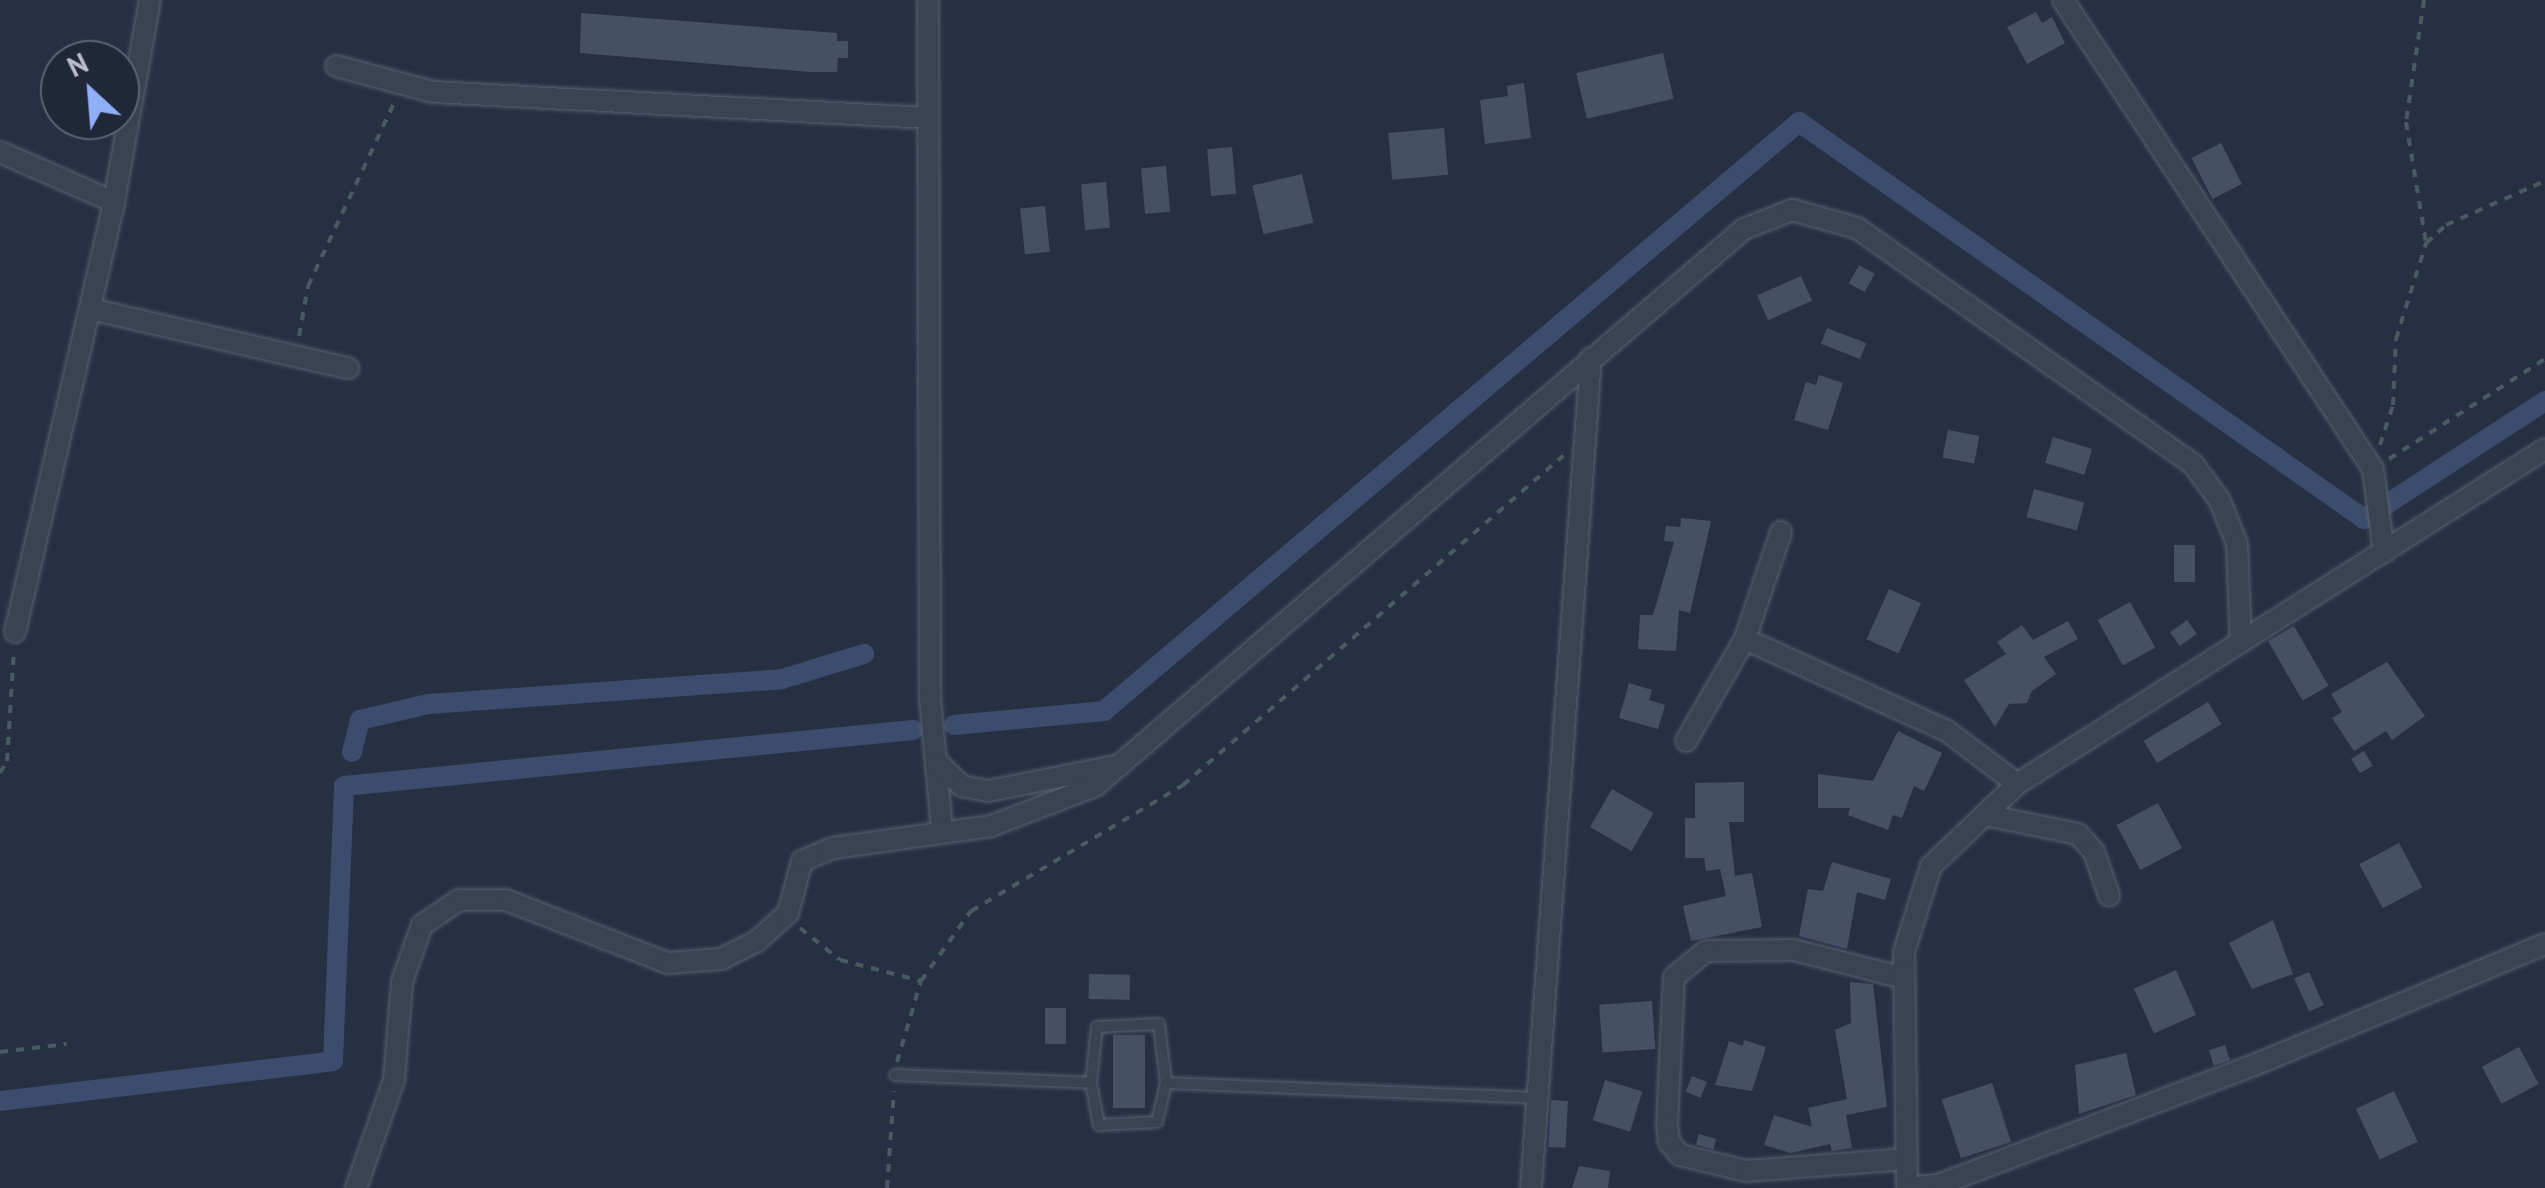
<!DOCTYPE html>
<style>
body{margin:0}
#map{position:relative;width:2545px;height:1188px;overflow:hidden;background:#273043;font-family:"PT Sans",sans-serif}
div>[style]{position:absolute}
.canal>*{height:20px;margin:-10px;padding:0 10px;transform-origin:10px;border-radius:10px;background:#3c4c6c}
.building>*{inset:0;background:#465065;transform-origin:0 0}
.path>*{height:4px;margin-top:-2px;transform-origin:0;background:repeating-linear-gradient(90deg,#475b60 0 8px,transparent 0 16px)}
.roads{filter:drop-shadow(0 0 2px #596070) drop-shadow(0 0 2px #596070)}
.lane>*{height:10px;margin:-5px;padding:0 5px;transform-origin:5px;border-radius:5px;background:#3b4352}
.street>*{height:20px;margin:-10px;padding:0 10px;transform-origin:10px;border-radius:10px;background:#3b4352}
span{translate:-50% -50%;white-space:nowrap;text-align:center;line-height:1.15;-webkit-text-stroke:8px #202738;paint-order:stroke}
.north{position:absolute;left:40px;top:40px;width:100px;height:100px;box-sizing:border-box;background:#202738;border:2px solid #5d6373;border-radius:50%;rotate:334deg;font-size:28px;font-weight:700;line-height:40px;text-align:center;color:#b8becc}
.north::after{content:'';display:block;margin:auto;width:35px;height:45px;background:#91aff9;clip-path:polygon(50% 0,100% 100%,50% 72%,0 100%)}
</style>
<div id="map">
<div class="canal">
<div style="left:954px;top:725px;width:151px;rotate:-5.3deg"></div>
<div style="left:1104px;top:711px;width:911px;rotate:-40.28deg"></div>
<div style="left:1799px;top:122px;width:691px;rotate:35.09deg"></div>
<div style="left:2364px;top:519px;width:216px;rotate:-33.1deg"></div>
<div style="left:352px;top:752px;width:33px;rotate:-76deg"></div>
<div style="left:360px;top:720px;width:70px;rotate:-13.2deg"></div>
<div style="left:428px;top:704px;width:355px;rotate:-4deg"></div>
<div style="left:782px;top:679px;width:86px;rotate:-17deg"></div>
<div style="left:0;top:1101px;width:335px;rotate:-6.8deg"></div>
<div style="left:333px;top:1061px;width:275px;rotate:-87.7deg"></div>
<div style="left:344px;top:786px;width:572px;rotate:-5.62deg"></div>
</div>
<div class="building">
<div style="clip-path:polygon(2036px 12px,2042px 23px,2052px 17px,2065px 43px,2027px 64px,2007px 27px)"></div>
<div style="clip-path:polygon(581px 13px,837px 33px,837px 41px,848px 41px,848px 58px,838px 58px,837px 72px,811px 72px,580px 53px)"></div>
<div style="left:1663px;top:53px;width:47px;height:89px;rotate:77deg"></div>
<div style="clip-path:polygon(1524px 83px,1531px 138px,1485px 144px,1480px 100px,1508px 96px,1507px 86px)"></div>
<div style="left:1444px;top:128px;width:47px;height:56px;rotate:85deg"></div>
<div style="left:2221px;top:143px;width:46px;height:33px;rotate:63deg"></div>
<div style="left:1232px;top:147px;width:47px;height:25px;rotate:85deg"></div>
<div style="left:1166px;top:166px;width:46px;height:25px;rotate:85deg"></div>
<div style="left:1302px;top:174px;width:50px;height:51px;rotate:77deg"></div>
<div style="left:1106px;top:182px;width:46px;height:25px;rotate:85deg"></div>
<div style="left:1045px;top:206px;width:46px;height:25px;rotate:84deg"></div>
<div style="left:1859px;top:265px;width:18px;height:21px;rotate:29deg"></div>
<div style="left:1801px;top:276px;width:27px;height:48px;rotate:66deg"></div>
<div style="left:1827px;top:328px;width:42px;height:17px;rotate:21deg"></div>
<div style="clip-path:polygon(1819px 375px,1843px 383px,1828px 430px,1794px 420px,1806px 382px,1816px 385px)"></div>
<div style="left:1948px;top:430px;width:32px;height:28px;rotate:11deg"></div>
<div style="left:2053px;top:437px;width:41px;height:27px;rotate:17deg"></div>
<div style="left:2034px;top:489px;width:52px;height:29px;rotate:15deg"></div>
<div style="clip-path:polygon(1681px 518px,1711px 521px,1690px 613px,1679px 610px,1676px 651px,1638px 649px,1640px 615px,1653px 615px,1674px 542px,1664px 541px,1666px 526px,1680px 527px)"></div>
<div style="left:2174px;top:545px;width:21px;height:37px"></div>
<div style="left:1889px;top:589px;width:35px;height:55px;rotate:24deg"></div>
<div style="left:2130px;top:602px;width:52px;height:37px;rotate:61deg"></div>
<div style="left:2187px;top:620px;width:17px;height:21px;rotate:54deg"></div>
<div style="clip-path:polygon(2068px 621px,2078px 639px,2044px 657px,2056px 674px,2032px 691px,2027px 703px,2009px 704px,1995px 727px,1964px 680px,2006px 654px,1997px 642px,2022px 625px,2033px 640px)"></div>
<div style="left:2294px;top:626px;width:69px;height:30px;rotate:60deg"></div>
<div style="clip-path:polygon(2387px 662px,2425px 716px,2392px 740px,2386px 731px,2354px 751px,2332px 718px,2342px 712px,2331px 694px)"></div>
<div style="clip-path:polygon(1629px 683px,1652px 690px,1649px 700px,1665px 705px,1658px 729px,1619px 718px)"></div>
<div style="left:2208px;top:702px;width:26px;height:75px;rotate:59deg"></div>
<div style="clip-path:polygon(1898px 731px,1942px 753px,1924px 791px,1914px 786px,1902px 818px,1893px 815px,1888px 830px,1848px 815px,1850px 808px,1818px 808px,1818px 774px,1873px 781px)"></div>
<div style="left:2364px;top:751px;width:17px;height:15px;rotate:59deg"></div>
<div style="clip-path:polygon(1744px 782px,1744px 822px,1729px 822px,1735px 876px,1752px 873px,1762px 927px,1691px 941px,1683px 906px,1726px 896px,1720px 869px,1706px 871px,1704px 858px,1685px 858px,1685px 818px,1695px 818px,1695px 783px)"></div>
<div style="left:1612px;top:789px;width:48px;height:44px;rotate:30deg"></div>
<div style="left:2158px;top:803px;width:51px;height:47px;rotate:62deg"></div>
<div style="left:2399px;top:843px;width:50px;height:45px;rotate:62deg"></div>
<div style="clip-path:polygon(1832px 862px,1891px 879px,1885px 900px,1857px 892px,1847px 949px,1799px 936px,1808px 889px,1823px 891px)"></div>
<div style="clip-path:polygon(2273px 920px,2293px 974px,2252px 989px,2229px 943px)"></div>
<div style="left:2176px;top:970px;width:49px;height:46px;rotate:66deg"></div>
<div style="left:2309px;top:972px;width:36px;height:16px;rotate:66deg"></div>
<div style="left:1089px;top:974px;width:41px;height:25px;rotate:1deg"></div>
<div style="clip-path:polygon(1850px 982px,1873px 984px,1887px 1107px,1846px 1115px,1852px 1148px,1832px 1151px,1830px 1144px,1791px 1153px,1764px 1145px,1774px 1115px,1812px 1127px,1808px 1108px,1847px 1099px,1835px 1030px,1851px 1023px)"></div>
<div style="left:1652px;top:1001px;width:48px;height:53px;rotate:86deg"></div>
<div style="left:1045px;top:1008px;width:21px;height:36px"></div>
<div style="left:1113px;top:1035px;width:32px;height:73px"></div>
<div style="clip-path:polygon(1744px 1040px,1766px 1047px,1752px 1091px,1715px 1085px,1729px 1041px,1743px 1046px)"></div>
<div style="left:2225px;top:1045px;width:16px;height:17px;rotate:72deg"></div>
<div style="left:2519px;top:1047px;width:42px;height:42px;rotate:62deg"></div>
<div style="clip-path:polygon(2126px 1053px,2136px 1095px,2079px 1114px,2075px 1065px)"></div>
<div style="left:1692px;top:1076px;width:16px;height:17px;rotate:22deg"></div>
<div style="left:1605px;top:1080px;width:39px;height:42px;rotate:17deg"></div>
<div style="left:1992px;top:1083px;width:62px;height:53px;rotate:72deg"></div>
<div style="left:2394px;top:1091px;width:56px;height:42px;rotate:65deg"></div>
<div style="left:1551px;top:1100px;width:17px;height:47px;rotate:3deg"></div>
<div style="left:1699px;top:1134px;width:18px;height:11px;rotate:16deg"></div>
<div style="clip-path:polygon(1579px 1166px,1610px 1171px,1608px 1188px,1572px 1188px)"></div>
</div>
<div class="path">
<div style="left:2424px;top:0;width:123px;rotate:98.4deg"></div>
<div style="left:2406px;top:122px;width:123px;rotate:80.6deg"></div>
<div style="left:299px;top:336px;width:51px;rotate:-79.8deg"></div>
<div style="left:308px;top:286px;width:204px;rotate:-64.8deg"></div>
<div style="left:2380px;top:445px;width:42px;rotate:-72deg"></div>
<div style="left:2393px;top:405px;width:66px;rotate:-87.4deg"></div>
<div style="left:2396px;top:339px;width:101px;rotate:-72.6deg"></div>
<div style="left:2426px;top:243px;width:27px;rotate:-42deg"></div>
<div style="left:2446px;top:225px;width:108px;rotate:-24deg"></div>
<div style="left:2389px;top:459px;width:185px;rotate:-32.7deg"></div>
<div style="left:0;top:773px;width:14px;rotate:-60deg"></div>
<div style="left:7px;top:761px;width:111px;rotate:-86.4deg"></div>
<div style="left:800px;top:928px;width:51px;rotate:38.7deg"></div>
<div style="left:840px;top:960px;width:84px;rotate:14.5deg"></div>
<div style="left:0;top:1052px;width:67px;rotate:-6.8deg"></div>
<div style="left:897px;top:1062px;width:84px;rotate:-73.5deg"></div>
<div style="left:921px;top:981px;width:86px;rotate:-54.5deg"></div>
<div style="left:971px;top:911px;width:247px;rotate:-30.7deg"></div>
<div style="left:1183px;top:785px;width:503px;rotate:-40.89deg"></div>
<div style="left:887px;top:1188px;width:97px;rotate:-85.9deg"></div>
</div>
<div class="roads">
<div class="lane">
<div style="left:895px;top:1075px;width:196px;rotate:2.3deg"></div>
<div style="left:1091px;top:1083px;width:56px;rotate:-83.9deg"></div>
<div style="left:1097px;top:1027px;width:62px;rotate:-2.8deg"></div>
<div style="left:1159px;top:1024px;width:59px;rotate:83.2deg"></div>
<div style="left:1166px;top:1083px;width:371px;rotate:2.3deg"></div>
<div style="left:1091px;top:1083px;width:43px;rotate:79.2deg"></div>
<div style="left:1099px;top:1125px;width:58px;rotate:-3deg"></div>
<div style="left:1157px;top:1122px;width:40px;rotate:-77deg"></div>
</div>
<div class="street">
<div style="left:928px;top:0;width:698px;rotate:89.84deg"></div>
<div style="left:930px;top:698px;width:132px;rotate:84.8deg"></div>
<div style="left:2063px;top:0;width:562px;rotate:56.54deg"></div>
<div style="left:2373px;top:469px;width:84px;rotate:82.5deg"></div>
<div style="left:336px;top:66px;width:100px;rotate:15deg"></div>
<div style="left:433px;top:92px;width:496px;rotate:3deg"></div>
<div style="left:0;top:152px;width:124px;rotate:23.7deg"></div>
<div style="left:90px;top:309px;width:265px;rotate:12.9deg"></div>
<div style="left:15px;top:632px;width:441px;rotate:-77deg"></div>
<div style="left:114px;top:202px;width:205px;rotate:-79.9deg"></div>
<div style="left:1745px;top:639px;width:113px;rotate:-71.4deg"></div>
<div style="left:1686px;top:741px;width:118px;rotate:-60deg"></div>
<div style="left:1745px;top:639px;width:222px;rotate:24.5deg"></div>
<div style="left:1947px;top:731px;width:88px;rotate:37.1deg"></div>
<div style="left:937px;top:762px;width:35px;rotate:44deg"></div>
<div style="left:962px;top:786px;width:26px;rotate:11deg"></div>
<div style="left:988px;top:791px;width:135px;rotate:-11.1deg"></div>
<div style="left:1985px;top:815px;width:95px;rotate:11.5deg"></div>
<div style="left:2078px;top:834px;width:24px;rotate:48deg"></div>
<div style="left:2094px;top:852px;width:46px;rotate:70.8deg"></div>
<div style="left:1904px;top:978px;width:114px;rotate:-165.7deg"></div>
<div style="left:1794px;top:950px;width:88px;rotate:179.3deg"></div>
<div style="left:1706px;top:951px;width:41px;rotate:140.9deg"></div>
<div style="left:1674px;top:977px;width:147px;rotate:92.7deg"></div>
<div style="left:1667px;top:1124px;width:18px;rotate:84deg"></div>
<div style="left:1669px;top:1142px;width:17px;rotate:50deg"></div>
<div style="left:1680px;top:1155px;width:68px;rotate:13.6deg"></div>
<div style="left:1746px;top:1171px;width:161px;rotate:-4.3deg"></div>
<div style="left:356px;top:1188px;width:114px;rotate:-70.6deg"></div>
<div style="left:394px;top:1080px;width:98px;rotate:-85.3deg"></div>
<div style="left:402px;top:982px;width:60px;rotate:-70.7deg"></div>
<div style="left:422px;top:925px;width:45px;rotate:-34deg"></div>
<div style="left:459px;top:900px;width:47px"></div>
<div style="left:506px;top:900px;width:174px;rotate:21.3deg"></div>
<div style="left:668px;top:963px;width:53px;rotate:-4.3deg"></div>
<div style="left:721px;top:959px;width:40px;rotate:-26.6deg"></div>
<div style="left:757px;top:941px;width:42px;rotate:-42.1deg"></div>
<div style="left:788px;top:913px;width:54px;rotate:-74.9deg"></div>
<div style="left:802px;top:861px;width:34px;rotate:-23deg"></div>
<div style="left:833px;top:848px;width:160px;rotate:-7.9deg"></div>
<div style="left:991px;top:826px;width:111px;rotate:-21deg"></div>
<div style="left:1095px;top:786px;width:855px;rotate:-40.64deg"></div>
<div style="left:1744px;top:229px;width:52px;rotate:-21.6deg"></div>
<div style="left:1792px;top:210px;width:67px;rotate:15.5deg"></div>
<div style="left:1857px;top:228px;width:411px;rotate:35.1deg"></div>
<div style="left:2193px;top:464px;width:46px;rotate:53.9deg"></div>
<div style="left:2220px;top:501px;width:46px;rotate:68.4deg"></div>
<div style="left:2237px;top:544px;width:98px;rotate:87.7deg"></div>
<div style="left:1531px;top:1188px;width:832px;rotate:-85.87deg"></div>
<div style="left:1907px;top:1188px;width:236px;rotate:-90.7deg"></div>
<div style="left:1904px;top:952px;width:90px;rotate:-72.6deg"></div>
<div style="left:1931px;top:866px;width:119px;rotate:-43.6deg"></div>
<div style="left:2017px;top:784px;width:625px;rotate:-32.39deg"></div>
<div style="left:1907px;top:1188px;width:31px;rotate:-6deg"></div>
<div style="left:1938px;top:1185px;width:341px;rotate:-20.8deg"></div>
<div style="left:2257px;top:1064px;width:312px;rotate:-22.6deg"></div>
</div>
</div>
<div class="north">N</div>
</div>
